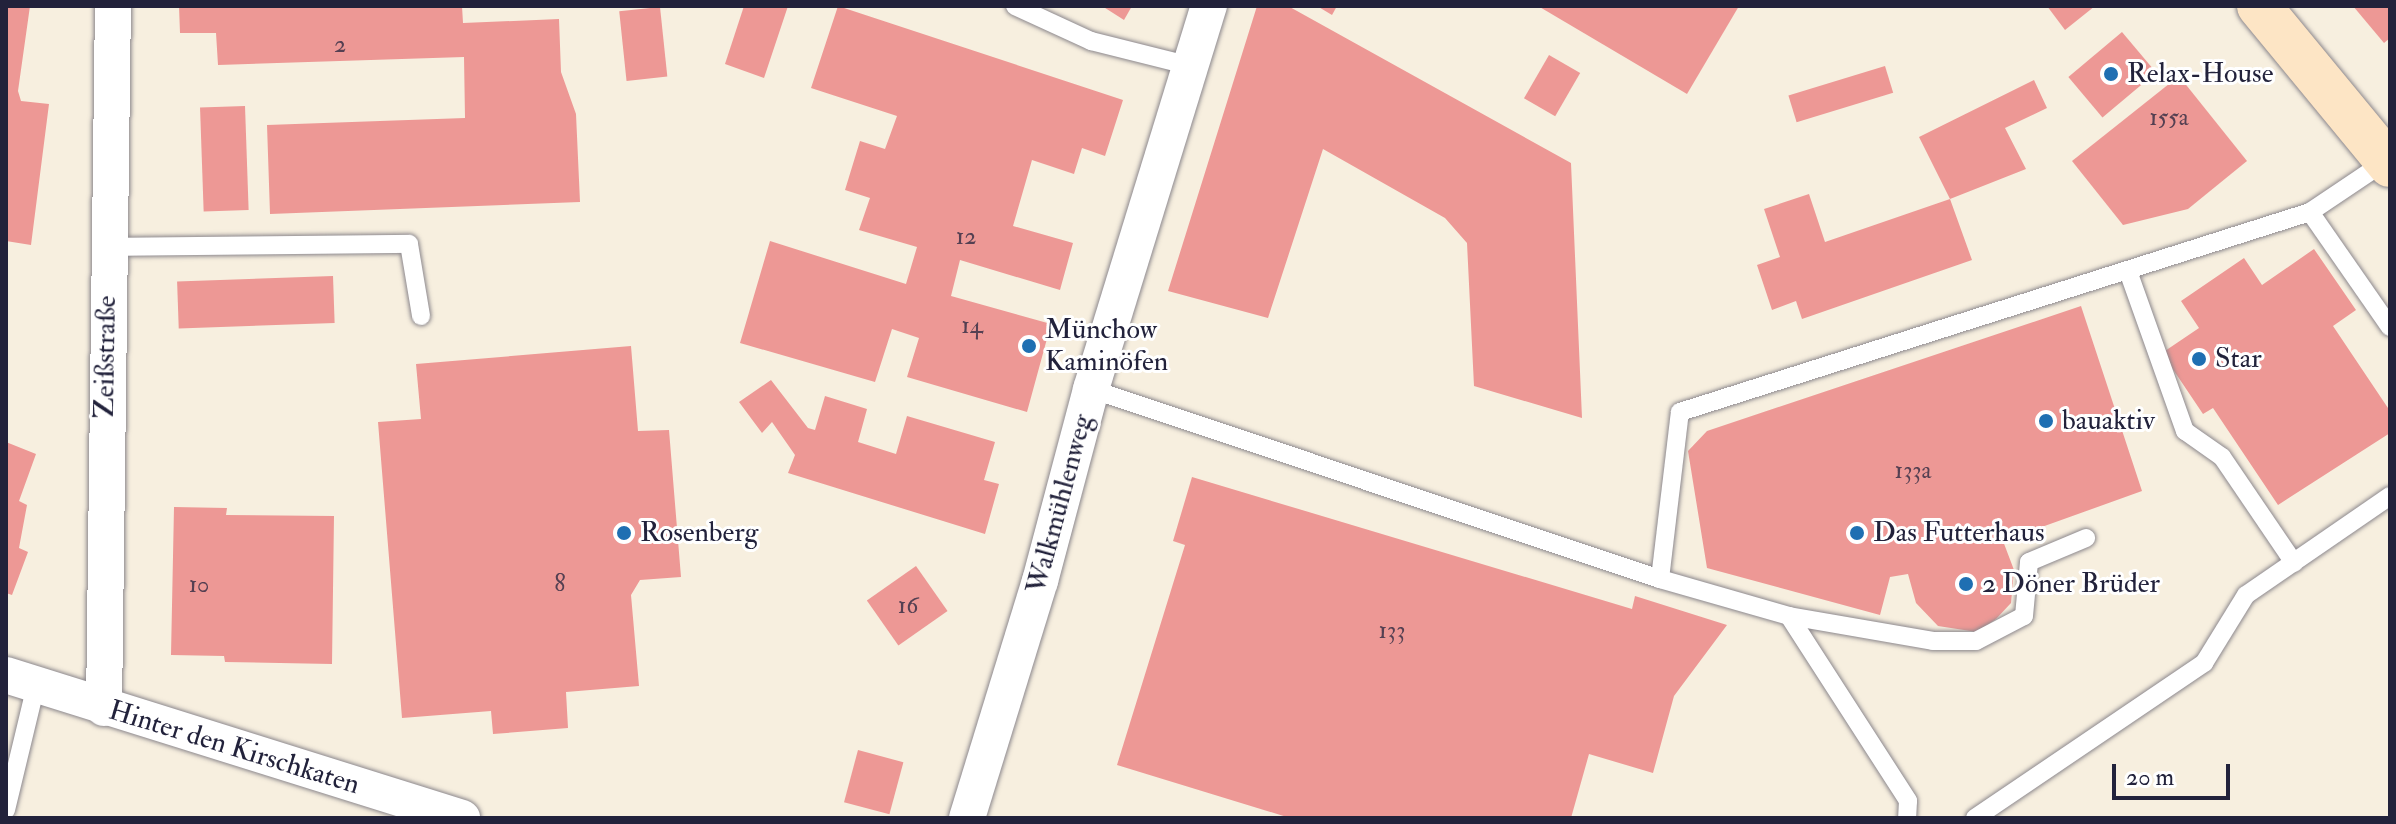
<!DOCTYPE html>
<meta charset="utf-8">
<style>
body{margin:0}
#map{position:relative;width:2396px;height:824px;overflow:hidden;background:#f7efdf;font-family:"IM FELL Double Pica",serif}
div>[style]{position:absolute}
.building>*{inset:0;background:#ed9895;transform-origin:0 0}
.roads{filter:drop-shadow(0 0 2px #8c888d) drop-shadow(0 0 2px #8c888d)}
.service>*{height:18px;margin:-9px;padding:0 9px;transform-origin:9px;border-radius:9px;background:#fff}
.minor>*{height:36px;margin:-18px;padding:0 18px;transform-origin:18px;border-radius:18px;background:#fff}
.secondary>*{height:44px;margin:-22px;padding:0 22px;transform-origin:22px;border-radius:22px;background:#fde5c5}
.dots>*{width:22px;height:22px;translate:-50% -50%;box-sizing:border-box;border:4px solid #fff;border-radius:50%}
span{translate:-50% -50%;white-space:nowrap;text-align:center;line-height:1.15;-webkit-text-stroke:6px #fff;paint-order:stroke}
.number-label{font-size:24px;color:#554052}
.number-label span{-webkit-text-stroke-width:0}
.poi-label{font-size:28px;color:#22223b}
.left{translate:0 -50%;text-align:left}
.street-label{font-size:28px;color:#22223b}
.frame{position:absolute;inset:0;border:8px solid #22223b;pointer-events:none}
.scale{position:absolute;left:2112px;top:764px;width:118px;height:36px;box-sizing:border-box;border:4px solid #22223b;border-top:0;padding-left:10px;font-size:24px;line-height:28px;white-space:nowrap;color:#22223b;-webkit-text-stroke:6px #fff;paint-order:stroke}
</style>
<div id="map">
<div class="building">
<div style="clip-path:polygon(6px 6px,30px 6px,18px 91px,21px 101px,49px 104px,31px 245px,6px 241px)"></div>
<div style="clip-path:polygon(179px 6px,462px 6px,463px 23px,559px 19px,561px 72px,576px 114px,580px 202px,270px 214px,267px 125px,465px 118px,464px 57px,218px 65px,216px 33px,180px 33px)"></div>
<div style="clip-path:polygon(744px 6px,788px 6px,764px 78px,725px 64px)"></div>
<div style="clip-path:polygon(838px 6px,1123px 100px,1105px 156px,1082px 148px,1074px 174px,1032px 160px,1013px 226px,1073px 243px,1060px 290px,960px 260px,951px 296px,1051px 324px,1027px 412px,907px 377px,919px 338px,892px 329px,875px 382px,740px 343px,770px 241px,906px 284px,917px 247px,859px 230px,870px 198px,845px 190px,860px 141px,885px 149px,897px 116px,811px 88px)"></div>
<div style="clip-path:polygon(1102px 6px,1132px 6px,1124px 20px)"></div>
<div style="clip-path:polygon(1257px 6px,1288px 6px,1571px 163px,1582px 418px,1474px 386px,1467px 243px,1445px 218px,1323px 149px,1268px 318px,1168px 291px)"></div>
<div style="clip-path:polygon(1317px 6px,1337px 6px,1332px 15px)"></div>
<div style="clip-path:polygon(1538px 6px,1739px 6px,1687px 94px)"></div>
<div style="clip-path:polygon(2047px 6px,2095px 6px,2065px 30px)"></div>
<div style="clip-path:polygon(2353px 6px,2390px 6px,2390px 38px,2384px 43px)"></div>
<div style="left:660px;top:7px;width:70px;height:41px;rotate:84deg"></div>
<div style="left:2122px;top:32px;width:53px;height:70px;rotate:50deg"></div>
<div style="left:1549px;top:55px;width:36px;height:50px;rotate:30deg"></div>
<div style="left:1885px;top:66px;width:28px;height:101px;rotate:73deg"></div>
<div style="clip-path:polygon(2179px 76px,2247px 161px,2188px 209px,2123px 225px,2072px 161px)"></div>
<div style="clip-path:polygon(2034px 80px,2047px 108px,2005px 128px,2026px 169px,1950px 199px,1972px 260px,1802px 319px,1796px 301px,1772px 310px,1757px 265px,1780px 257px,1764px 209px,1809px 194px,1825px 242px,1950px 199px,1919px 137px)"></div>
<div style="left:245px;top:106px;width:104px;height:45px;rotate:88deg"></div>
<div style="clip-path:polygon(2314px 249px,2356px 310px,2333px 326px,2390px 411px,2390px 433px,2278px 505px,2213px 408px,2203px 414px,2162px 353px,2199px 328px,2181px 301px,2244px 258px,2262px 285px)"></div>
<div style="left:333px;top:276px;width:47px;height:156px;rotate:88deg"></div>
<div style="clip-path:polygon(2081px 306px,2142px 491px,2003px 541px,2014px 570px,2011px 603px,1996px 619px,1977px 632px,1938px 626px,1916px 603px,1908px 574px,1890px 577px,1880px 615px,1707px 568px,1688px 451px,1707px 431px)"></div>
<div style="clip-path:polygon(631px 346px,638px 431px,669px 430px,681px 577px,640px 580px,631px 595px,639px 686px,566px 692px,568px 728px,493px 734px,491px 711px,402px 718px,378px 422px,421px 419px,416px 364px)"></div>
<div style="clip-path:polygon(771px 380px,808px 428px,815px 430px,825px 396px,867px 409px,858px 442px,896px 454px,907px 416px,995px 442px,984px 480px,999px 484px,985px 534px,788px 473px,795px 455px,772px 422px,762px 433px,739px 402px)"></div>
<div style="clip-path:polygon(6px 442px,36px 454px,19px 501px,27px 505px,19px 548px,28px 552px,12px 595px,6px 593px)"></div>
<div style="clip-path:polygon(1192px 477px,1632px 609px,1635px 596px,1727px 625px,1674px 696px,1653px 773px,1589px 754px,1571px 818px,1290px 818px,1117px 765px,1185px 545px,1173px 541px)"></div>
<div style="clip-path:polygon(174px 507px,227px 508px,226px 515px,334px 516px,332px 664px,225px 662px,224px 656px,171px 655px)"></div>
<div style="left:916px;top:566px;width:55px;height:60px;rotate:55deg"></div>
<div style="left:858px;top:750px;width:47px;height:54px;rotate:15deg"></div>
</div>
<div class="roads">
<div class="service">
<div style="left:1015px;top:6px;width:84px;rotate:24.7deg"></div>
<div style="left:1091px;top:41px;width:103px;rotate:14deg"></div>
<div style="left:2310px;top:212px;width:140px;rotate:55.2deg"></div>
<div style="left:108px;top:247px;width:301px;rotate:-0.6deg"></div>
<div style="left:409px;top:244px;width:73px;rotate:80.5deg"></div>
<div style="left:2128px;top:271px;width:170px;rotate:70.4deg"></div>
<div style="left:2185px;top:431px;width:45px;rotate:35.1deg"></div>
<div style="left:2222px;top:457px;width:128px;rotate:55.8deg"></div>
<div style="left:1091px;top:389px;width:600px;rotate:18.47deg"></div>
<div style="left:1660px;top:579px;width:134px;rotate:16deg"></div>
<div style="left:1789px;top:616px;width:220px;rotate:57.2deg"></div>
<div style="left:1908px;top:801px;width:17px;rotate:93deg"></div>
<div style="left:1660px;top:579px;width:168px;rotate:-83.2deg"></div>
<div style="left:1680px;top:412px;width:661px;rotate:-17.61deg"></div>
<div style="left:2310px;top:212px;width:92px;rotate:-33.9deg"></div>
<div style="left:1789px;top:616px;width:146px;rotate:9.8deg"></div>
<div style="left:1933px;top:641px;width:43px"></div>
<div style="left:1976px;top:641px;width:54px;rotate:-27.5deg"></div>
<div style="left:2024px;top:616px;width:54px;rotate:-84.7deg"></div>
<div style="left:2029px;top:562px;width:62px;rotate:-22.8deg"></div>
<div style="left:6px;top:810px;width:129px;rotate:-76.5deg"></div>
<div style="left:1975px;top:818px;width:277px;rotate:-34.1deg"></div>
<div style="left:2204px;top:663px;width:80px;rotate:-58.3deg"></div>
<div style="left:2246px;top:595px;width:175px;rotate:-34.5deg"></div>
</div>
<div class="minor">
<div style="left:6px;top:675px;width:478px;rotate:17.4deg"></div>
<div style="left:104px;top:708px;width:702px;rotate:-89.27deg"></div>
<div style="left:967px;top:818px;width:248px;rotate:-72.9deg"></div>
<div style="left:1040px;top:581px;width:199px;rotate:-75.1deg"></div>
<div style="left:1091px;top:389px;width:401px;rotate:-72.9deg"></div>
</div>
<div class="secondary">
<div style="left:2259px;top:6px;width:206px;rotate:50.5deg"></div>
</div>
</div>
<div class="dots">
<div style="left:2111px;top:74px;background:#1f6fb2"></div>
<div style="left:1029px;top:346px;background:#1f6fb2"></div>
<div style="left:2199px;top:359px;background:#1f6fb2"></div>
<div style="left:2046px;top:421px;background:#1f6fb2"></div>
<div style="left:624px;top:533px;background:#1f6fb2"></div>
<div style="left:1857px;top:533px;background:#1f6fb2"></div>
<div style="left:1966px;top:584px;background:#1f6fb2"></div>
</div>
<div class="number-label">
<span style="left:340px;top:45px">2</span>
<span style="left:2169px;top:118px">155a</span>
<span style="left:966px;top:237px">12</span>
<span style="left:972px;top:326px">14</span>
<span style="left:1913px;top:471px">133a</span>
<span style="left:560px;top:584px">8</span>
<span style="left:199px;top:585px">10</span>
<span style="left:908px;top:606px">16</span>
<span style="left:1392px;top:631px">133</span>
</div>
<div class="poi-label">
<span class="left" style="left:2127px;top:74px">Relax-House</span>
<span class="left" style="left:1045px;top:346px">Münchow<br>Kaminöfen</span>
<span class="left" style="left:2215px;top:359px">Star</span>
<span class="left" style="left:2062px;top:421px">bauaktiv</span>
<span class="left" style="left:640px;top:533px">Rosenberg</span>
<span class="left" style="left:1873px;top:533px">Das Futterhaus</span>
<span class="left" style="left:1982px;top:584px">2 Döner Brüder</span>
</div>
<div class="street-label">
<span style="left:106px;top:357px;rotate:-89deg">Zeißstraße</span>
<span style="left:1060px;top:504px;rotate:-75deg">Walkmühlenweg</span>
<span style="left:234px;top:748px;rotate:17deg">Hinter den Kirschkaten</span>
</div>
<div class="frame"></div>
<div class="scale">20 m</div>
</div>
